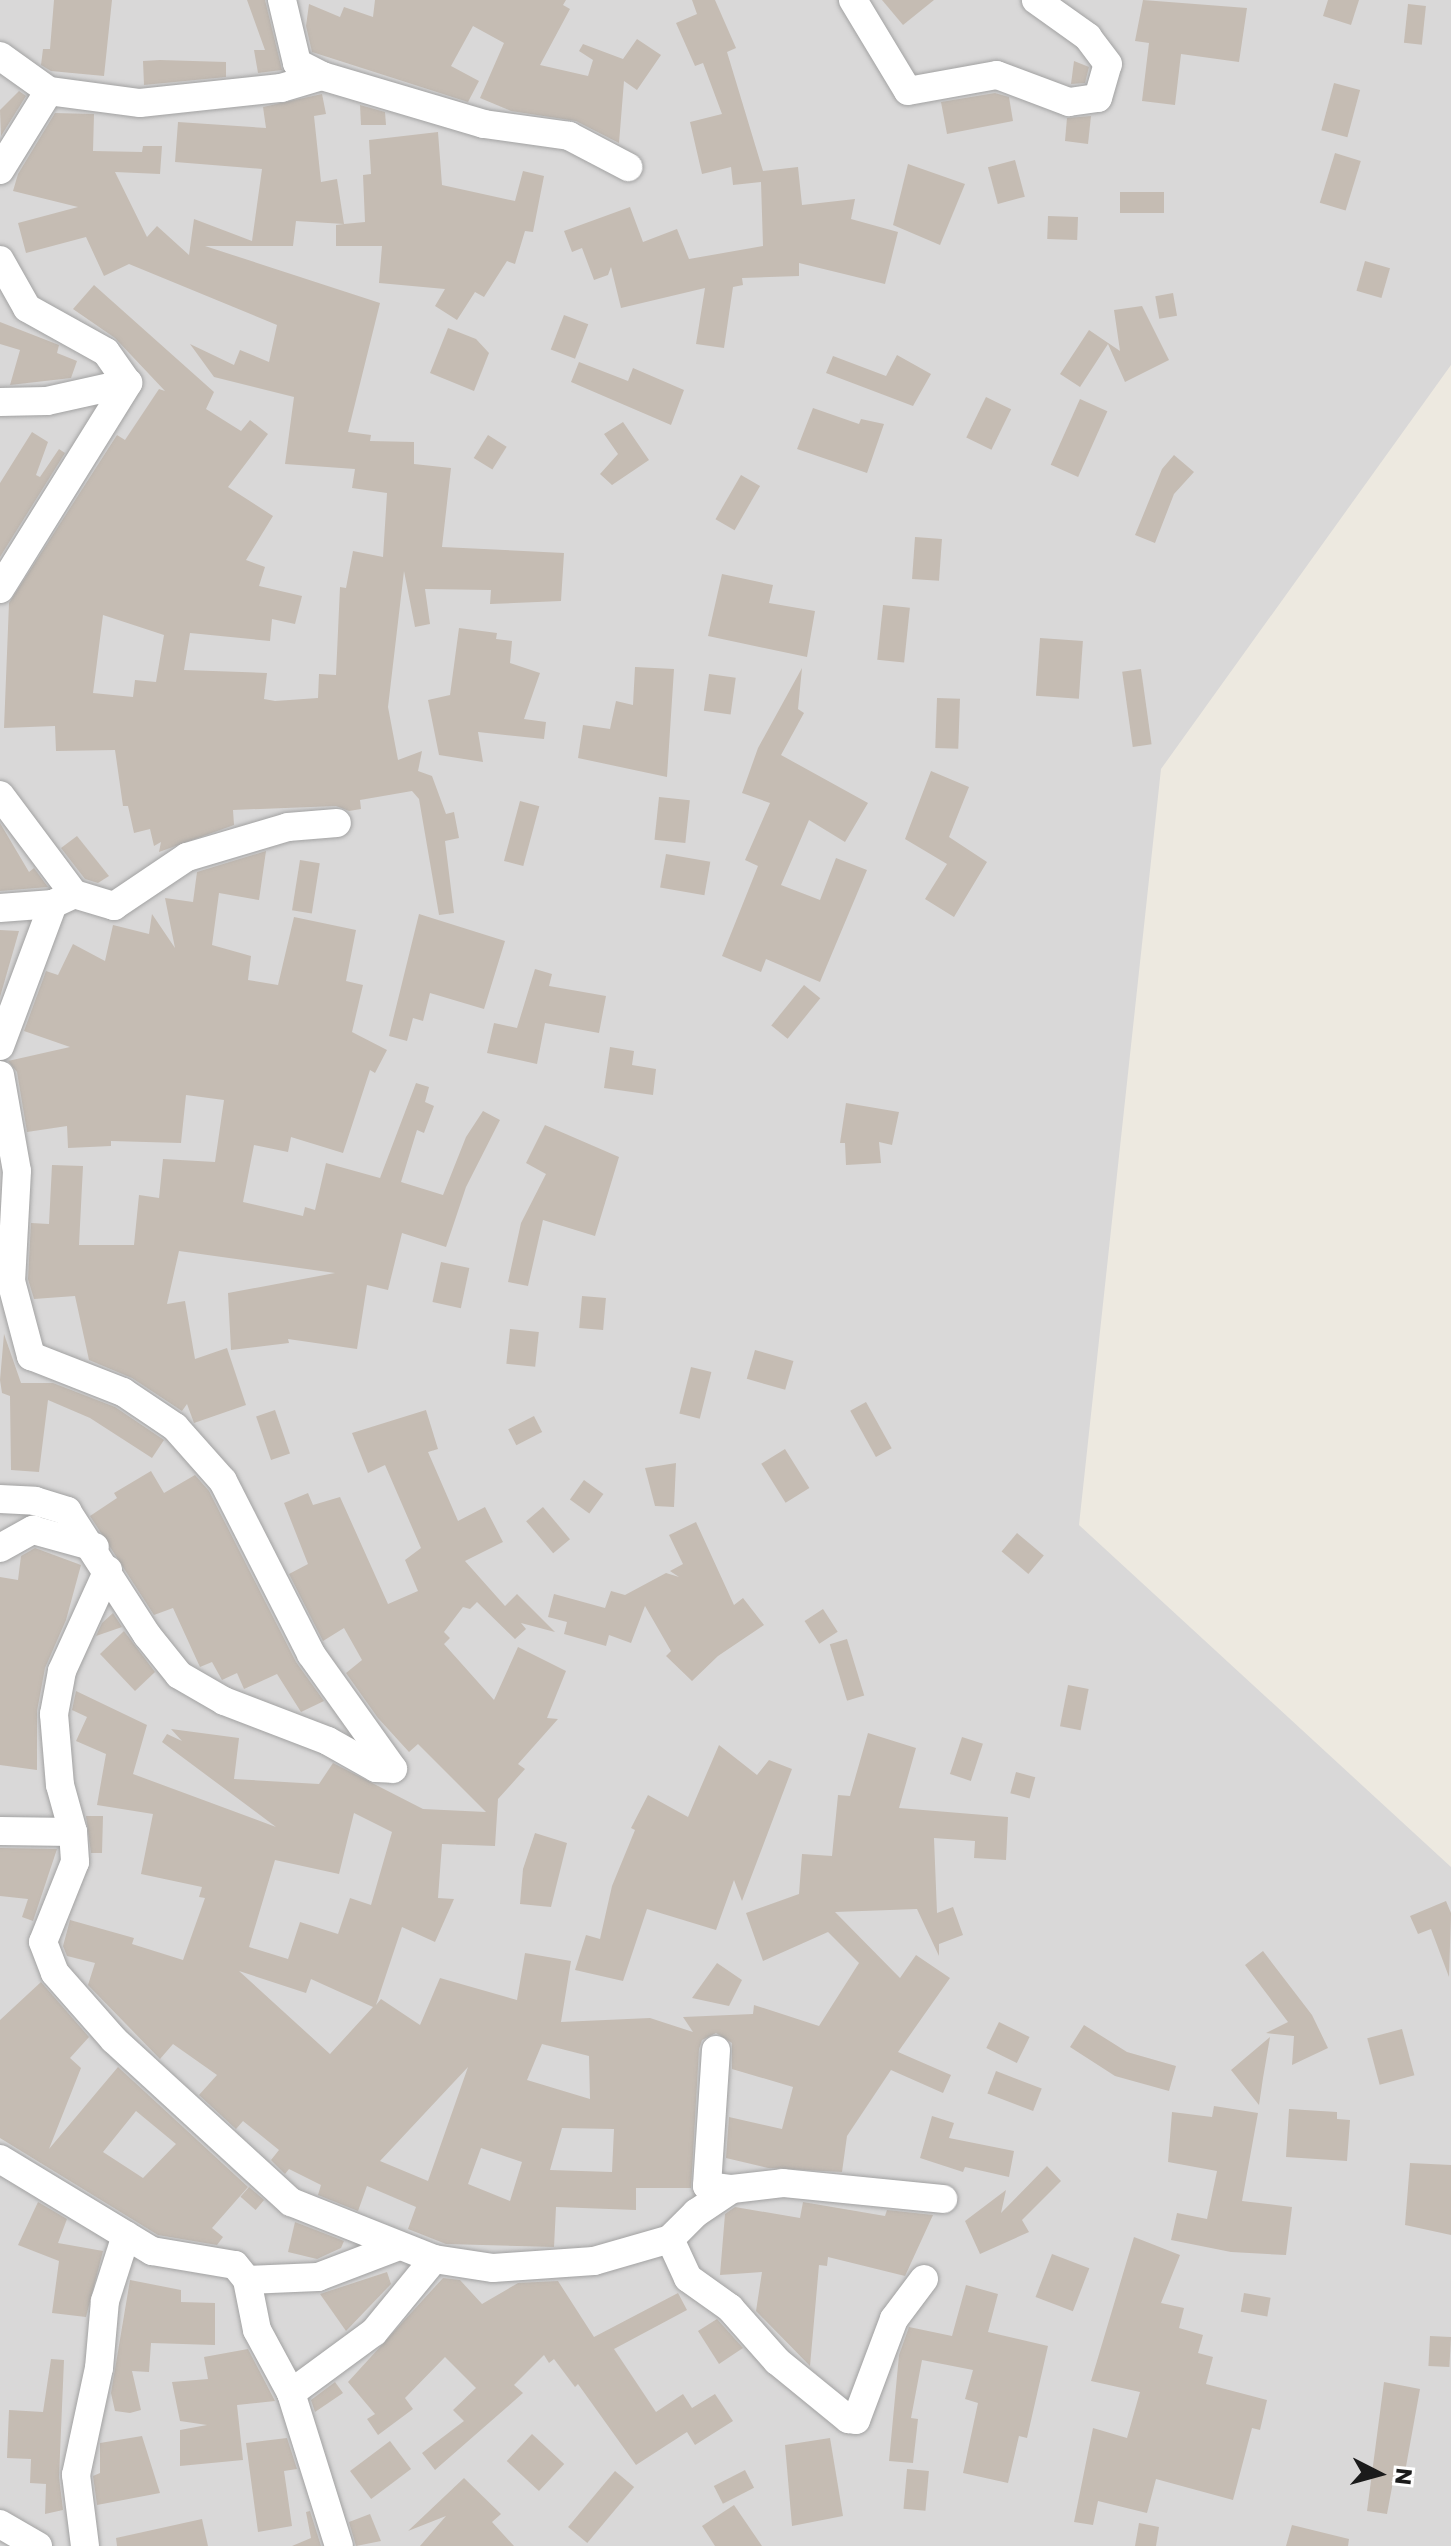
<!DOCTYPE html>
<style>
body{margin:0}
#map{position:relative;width:1451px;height:2546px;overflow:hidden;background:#ede9e0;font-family:Poppins,sans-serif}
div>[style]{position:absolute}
.residential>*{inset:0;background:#d9d8d8}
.building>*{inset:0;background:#c5bcb3;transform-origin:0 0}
.roads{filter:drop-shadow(0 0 2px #a2a2a2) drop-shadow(0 0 2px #a2a2a2)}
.minor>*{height:28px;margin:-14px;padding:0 14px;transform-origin:14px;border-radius:14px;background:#fff}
span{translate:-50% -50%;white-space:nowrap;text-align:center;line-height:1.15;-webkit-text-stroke:7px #fff;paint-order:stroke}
.north{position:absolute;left:1339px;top:2434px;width:80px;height:80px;-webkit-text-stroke:6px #fff;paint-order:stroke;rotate:96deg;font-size:22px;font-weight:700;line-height:32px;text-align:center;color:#1b1b1b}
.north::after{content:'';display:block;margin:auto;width:28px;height:36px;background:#1b1b1b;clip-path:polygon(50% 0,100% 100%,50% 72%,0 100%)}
</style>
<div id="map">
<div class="residential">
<div style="clip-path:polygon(0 0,1451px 0,1451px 365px,1161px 769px,1079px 1525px,1451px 1867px,1451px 2546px,0 2546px)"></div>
</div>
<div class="building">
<div style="clip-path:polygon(54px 0,112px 0,104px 76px,51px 71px,41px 65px,43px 49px,50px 49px)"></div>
<div style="clip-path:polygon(247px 0,265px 0,282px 70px,258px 73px,254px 50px,265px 50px)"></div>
<div style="clip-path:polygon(375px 0,566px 0,563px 5px,570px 9px,540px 65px,588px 76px,593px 60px,579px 51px,583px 44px,623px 59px,637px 39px,661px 55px,637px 90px,624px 81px,619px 143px,576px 121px,511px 111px,480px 98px,504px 43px,473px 26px,451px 66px,479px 81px,468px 102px,312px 52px,306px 26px,309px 4px,340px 17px,344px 7px,373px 17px)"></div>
<div style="clip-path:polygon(692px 0,715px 0,736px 48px,727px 52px,763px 171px,798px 167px,802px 205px,855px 199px,851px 219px,898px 232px,885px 284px,799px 263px,799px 276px,742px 278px,743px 285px,733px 287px,724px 348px,696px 344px,705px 288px,621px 308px,611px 267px,608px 275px,594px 280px,582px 248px,572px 252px,564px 231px,630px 207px,643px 242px,677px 229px,689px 259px,763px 246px,761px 182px,733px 185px,731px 167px,702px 174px,690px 122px,722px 114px,703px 63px,695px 66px,676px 23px,697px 14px)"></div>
<div style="clip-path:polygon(882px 0,934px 0,903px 25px)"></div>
<div style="clip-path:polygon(1143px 0,1247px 8px,1239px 62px,1181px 54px,1175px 105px,1142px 101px,1149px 43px,1135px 41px)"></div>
<div style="clip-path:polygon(1328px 0,1359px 0,1351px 25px,1323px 16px)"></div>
<div style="left:1408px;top:4px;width:18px;height:39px;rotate:6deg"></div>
<div style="clip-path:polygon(160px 60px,226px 62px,226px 77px,144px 85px,143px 61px)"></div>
<div style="clip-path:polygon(1074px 61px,1089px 67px,1085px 83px,1071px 84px)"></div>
<div style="left:1334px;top:83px;width:27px;height:49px;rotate:15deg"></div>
<div style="clip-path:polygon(19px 91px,26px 96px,1px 136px,0 110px)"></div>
<div style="clip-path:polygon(995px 93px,1009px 97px,1013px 121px,947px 134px,941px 102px)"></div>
<div style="clip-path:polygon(evenodd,322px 94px,326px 114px,314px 116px,321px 182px,337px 179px,344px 224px,365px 222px,363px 175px,371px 174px,369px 140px,438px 132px,442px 185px,515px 201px,523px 171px,544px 176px,533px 232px,525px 231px,515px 264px,507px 261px,484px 297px,475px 292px,457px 320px,435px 306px,445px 289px,379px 283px,382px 246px,336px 246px,336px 225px,344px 224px,296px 221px,293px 246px,205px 246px,380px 303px,348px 432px,371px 435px,370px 441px,414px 442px,414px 464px,451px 468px,442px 547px,564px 553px,561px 601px,490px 604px,491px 590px,425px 589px,430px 624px,415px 627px,404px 571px,388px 707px,398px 760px,422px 751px,418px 771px,432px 776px,446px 814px,454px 812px,459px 838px,445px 841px,454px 913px,439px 915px,419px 799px,412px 791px,360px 800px,361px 809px,349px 811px,336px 806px,233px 810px,234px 825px,159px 852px,161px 842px,154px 846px,150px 829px,134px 833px,128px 806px,123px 806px,115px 750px,56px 751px,55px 726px,4px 728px,9px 603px,117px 435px,125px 440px,159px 389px,165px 391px,115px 338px,73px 309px,94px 285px,214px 392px,206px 409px,241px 431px,250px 420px,268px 434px,228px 487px,273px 516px,246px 560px,265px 567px,259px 586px,302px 596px,295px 624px,272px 619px,270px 641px,190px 633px,184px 670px,267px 673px,264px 699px,275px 701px,318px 698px,319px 674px,336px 675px,340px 587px,346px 588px,353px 551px,383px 557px,387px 493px,352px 488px,355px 469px,285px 464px,294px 397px,214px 377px,190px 344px,234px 365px,240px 350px,269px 362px,277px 325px,129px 264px,104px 276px,86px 237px,26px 253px,18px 223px,78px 207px,13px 191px,18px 174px,55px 113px,94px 114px,93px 151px,142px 152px,143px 146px,162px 146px,160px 174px,115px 172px,147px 237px,157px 226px,189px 255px,194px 219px,252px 241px,262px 169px,175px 162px,178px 122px,266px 128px,263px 107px,322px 94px,103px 615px,164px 635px,156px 682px,135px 680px,133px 697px,93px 693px,103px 615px)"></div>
<div style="clip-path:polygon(360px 105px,385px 112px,386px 125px,361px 125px)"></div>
<div style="clip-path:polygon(1091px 116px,1088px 144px,1065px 141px,1067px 118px)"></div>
<div style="left:1335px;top:153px;width:27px;height:52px;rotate:17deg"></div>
<div style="left:1015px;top:160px;width:38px;height:28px;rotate:75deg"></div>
<div style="clip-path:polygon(908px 164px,965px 184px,940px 245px,893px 225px)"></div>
<div style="left:1164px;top:192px;width:21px;height:44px;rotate:90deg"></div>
<div style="left:1048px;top:216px;width:30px;height:23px;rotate:2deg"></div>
<div style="left:1365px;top:261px;width:26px;height:31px;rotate:16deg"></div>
<div style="left:1173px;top:293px;width:23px;height:18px;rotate:80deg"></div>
<div style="clip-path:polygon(1142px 306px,1169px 360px,1125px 382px,1108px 344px,1080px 387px,1060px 374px,1089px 330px,1120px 351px,1114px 310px)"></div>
<div style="left:564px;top:315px;width:26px;height:37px;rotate:21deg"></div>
<div style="clip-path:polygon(0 322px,59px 345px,57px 353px,77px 361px,71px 378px,10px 385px,20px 350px,0 344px)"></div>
<div style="clip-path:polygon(448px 328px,476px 339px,489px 353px,474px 391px,430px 373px)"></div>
<div style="clip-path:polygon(897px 355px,931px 374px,913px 406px,826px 373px,833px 356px,886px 376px)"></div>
<div style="clip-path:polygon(579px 362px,628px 381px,633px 368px,684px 390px,671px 425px,571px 382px)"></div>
<div style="left:986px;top:397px;width:28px;height:45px;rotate:26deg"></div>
<div style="left:1080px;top:399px;width:30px;height:72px;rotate:24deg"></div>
<div style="clip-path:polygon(813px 408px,859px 424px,861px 419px,884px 424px,867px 473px,797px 449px)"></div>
<div style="clip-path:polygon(623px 422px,649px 460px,612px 485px,600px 474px,618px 454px,604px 434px)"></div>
<div style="clip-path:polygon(32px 432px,48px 442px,36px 475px,40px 477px,59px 449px,65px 453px,0 557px,0 483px)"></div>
<div style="left:488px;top:435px;width:22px;height:27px;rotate:32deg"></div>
<div style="clip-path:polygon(1174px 455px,1194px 472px,1174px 494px,1155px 543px,1135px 535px,1162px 469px)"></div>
<div style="left:741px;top:475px;width:22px;height:51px;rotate:30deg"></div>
<div style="left:915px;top:537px;width:27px;height:42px;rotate:4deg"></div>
<div style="clip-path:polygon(722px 574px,773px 585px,769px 603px,815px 611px,807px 657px,708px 636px)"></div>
<div style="left:883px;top:605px;width:27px;height:55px;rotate:6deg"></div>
<div style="clip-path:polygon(459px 628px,497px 633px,496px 639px,512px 641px,510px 663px,540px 673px,524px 719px,546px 722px,544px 739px,478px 732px,483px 762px,439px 755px,428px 700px,450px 695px)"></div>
<div style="left:1040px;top:638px;width:43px;height:58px;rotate:4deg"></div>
<div style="clip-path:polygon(635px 667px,674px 669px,667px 777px,578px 758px,583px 725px,610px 729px,616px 701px,633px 705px)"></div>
<div style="clip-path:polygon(802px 668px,798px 709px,804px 713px,781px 755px,868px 803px,845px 842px,809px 820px,781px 885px,820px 900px,836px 858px,867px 870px,820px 982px,766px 959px,761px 972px,722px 956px,758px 866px,745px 860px,770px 803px,742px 793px,758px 748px)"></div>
<div style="left:1141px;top:669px;width:76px;height:19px;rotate:82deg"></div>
<div style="left:709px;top:674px;width:27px;height:37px;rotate:8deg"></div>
<div style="left:937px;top:698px;width:23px;height:50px;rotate:2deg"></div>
<div style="clip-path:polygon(931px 771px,969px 787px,949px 837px,987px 862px,954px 917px,925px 899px,947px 864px,905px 839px)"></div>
<div style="left:659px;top:797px;width:31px;height:43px;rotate:6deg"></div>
<div style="left:520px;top:801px;width:20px;height:62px;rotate:15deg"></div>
<div style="clip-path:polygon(0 823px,29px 872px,34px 868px,48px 887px,0 891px)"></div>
<div style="clip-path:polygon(77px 836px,109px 876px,98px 883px,85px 879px,61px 848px)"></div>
<div style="clip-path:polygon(266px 851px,259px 900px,219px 893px,212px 945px,251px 956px,248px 980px,278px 985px,294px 917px,356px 930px,346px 981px,363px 985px,352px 1032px,387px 1050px,375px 1073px,370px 1070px,343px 1153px,291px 1137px,288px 1152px,254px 1145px,243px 1202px,303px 1216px,305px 1207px,315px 1210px,326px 1163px,380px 1178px,416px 1083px,429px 1087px,425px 1102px,434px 1106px,424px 1133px,417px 1130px,401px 1182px,443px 1195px,466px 1137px,483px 1111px,500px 1120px,466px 1187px,446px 1247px,402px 1233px,388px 1290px,367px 1285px,357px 1349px,288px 1339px,289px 1343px,231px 1350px,228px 1293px,335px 1273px,179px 1251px,167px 1304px,185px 1301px,195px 1359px,227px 1348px,246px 1405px,194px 1423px,187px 1404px,182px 1411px,132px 1378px,89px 1360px,75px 1296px,34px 1299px,28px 1279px,31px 1223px,49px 1224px,52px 1165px,83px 1166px,79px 1245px,134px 1245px,139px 1195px,159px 1198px,163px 1159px,215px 1162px,224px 1100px,186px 1095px,181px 1143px,111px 1141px,111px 1146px,68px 1148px,67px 1126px,27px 1132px,17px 1072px,8px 1061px,70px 1047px,24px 1031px,46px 971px,58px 975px,73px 944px,105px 961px,113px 925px,149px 934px,152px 914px,175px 948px,165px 898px,193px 902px,197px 872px)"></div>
<div style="left:666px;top:854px;width:45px;height:34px;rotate:10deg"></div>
<div style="left:300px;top:860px;width:20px;height:51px;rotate:9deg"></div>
<div style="clip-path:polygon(419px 914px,505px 941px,484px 1009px,430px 993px,423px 1021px,413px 1018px,407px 1041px,389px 1036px)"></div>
<div style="clip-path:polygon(0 930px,19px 931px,0 997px)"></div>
<div style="clip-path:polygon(535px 969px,552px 974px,549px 986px,606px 996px,599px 1033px,545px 1023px,537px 1064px,487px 1053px,494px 1023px,517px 1028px)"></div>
<div style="left:804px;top:985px;width:21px;height:52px;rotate:39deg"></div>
<div style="clip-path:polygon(610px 1047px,634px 1051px,632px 1065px,656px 1069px,653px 1095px,604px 1088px)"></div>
<div style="clip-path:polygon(846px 1103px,899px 1112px,892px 1145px,879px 1142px,881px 1163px,846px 1165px,845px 1143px,840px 1143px)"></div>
<div style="clip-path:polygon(545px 1125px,619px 1157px,595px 1236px,543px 1220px,528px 1286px,508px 1282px,521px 1223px,546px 1174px,526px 1163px)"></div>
<div style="left:441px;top:1262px;width:29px;height:41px;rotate:12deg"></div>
<div style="left:582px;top:1296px;width:24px;height:32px;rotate:5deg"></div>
<div style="left:510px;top:1329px;width:29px;height:35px;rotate:6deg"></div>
<div style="clip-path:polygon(4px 1334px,21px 1383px,53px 1383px,115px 1407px,164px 1440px,152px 1458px,90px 1418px,48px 1400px,39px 1472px,11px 1470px,10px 1396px,2px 1393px,0 1380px)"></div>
<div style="left:755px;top:1350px;width:40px;height:30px;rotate:16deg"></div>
<div style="left:691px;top:1367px;width:21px;height:48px;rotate:14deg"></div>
<div style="left:866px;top:1402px;width:53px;height:18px;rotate:61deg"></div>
<div style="left:275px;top:1410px;width:46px;height:20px;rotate:71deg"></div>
<div style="clip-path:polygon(evenodd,426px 1410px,438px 1449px,428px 1452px,458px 1521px,485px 1507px,503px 1542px,465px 1561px,505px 1606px,517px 1594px,555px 1632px,521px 1623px,526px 1629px,515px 1639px,477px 1602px,470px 1609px,463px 1607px,444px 1632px,450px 1638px,444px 1644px,494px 1700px,518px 1647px,566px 1671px,547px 1718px,558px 1719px,518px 1764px,525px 1769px,498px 1799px,495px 1846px,442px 1844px,438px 1898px,454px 1899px,435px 1942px,402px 1927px,376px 2005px,381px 1999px,420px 2025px,440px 1978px,517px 2000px,525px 1953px,571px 1961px,561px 2022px,650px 2018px,693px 2032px,683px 2017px,753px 2014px,754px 2005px,819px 2026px,859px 1963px,828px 1932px,763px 1961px,746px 1913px,799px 1894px,802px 1854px,832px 1856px,838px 1795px,850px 1796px,868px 1733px,916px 1748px,899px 1808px,1008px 1817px,1006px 1860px,974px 1858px,975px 1841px,934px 1838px,937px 1913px,953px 1907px,963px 1935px,939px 1944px,939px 1956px,917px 1909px,835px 1912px,900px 1978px,916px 1955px,950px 1978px,898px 2052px,951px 2075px,943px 2093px,891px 2070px,847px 2136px,842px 2172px,768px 2168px,726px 2158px,729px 2117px,782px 2129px,793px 2087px,732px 2069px,732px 2043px,716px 2033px,702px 2040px,699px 2049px,691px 2188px,636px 2188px,636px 2210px,556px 2207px,554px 2247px,446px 2244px,408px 2229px,416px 2207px,367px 2186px,358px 2211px,318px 2195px,321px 2185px,289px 2169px,285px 2174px,271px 2160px,279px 2150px,243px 2121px,236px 2129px,199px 2095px,217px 2075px,173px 2044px,160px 2059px,88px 1985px,95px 1963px,67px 1956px,63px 1946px,70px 1920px,134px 1938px,132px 1944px,183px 1960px,205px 1898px,199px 1897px,202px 1887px,141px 1874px,153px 1814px,97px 1805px,106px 1754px,76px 1741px,87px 1717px,72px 1710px,76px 1691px,147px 1725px,133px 1774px,276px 1827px,162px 1742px,167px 1734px,182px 1741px,171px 1729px,239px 1738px,234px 1779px,319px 1784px,333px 1763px,423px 1809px,486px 1812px,418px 1744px,409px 1752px,378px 1718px,346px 1673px,362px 1660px,344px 1628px,323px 1641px,289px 1574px,308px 1564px,284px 1503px,308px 1493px,313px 1505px,340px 1497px,388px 1604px,418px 1591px,405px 1560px,421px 1548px,385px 1465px,368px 1473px,352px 1433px,426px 1410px,354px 1813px,392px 1832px,371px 1905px,350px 1898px,338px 1934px,300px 1922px,288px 1959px,249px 1947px,275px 1860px,339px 1874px,354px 1813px,426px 1410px,239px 1971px,306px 1993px,311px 1979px,373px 2007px,330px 2054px,239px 1971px,426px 1410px,542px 2044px,589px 2056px,590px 2099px,527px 2080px,542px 2044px,426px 1410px,468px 2067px,428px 2181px,380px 2161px,468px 2067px,426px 1410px,562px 2128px,614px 2129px,612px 2172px,550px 2170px,562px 2128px,426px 1410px,481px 2148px,522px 2162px,510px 2201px,468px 2184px,481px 2148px)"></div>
<div style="left:534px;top:1416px;width:18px;height:29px;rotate:63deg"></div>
<div style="left:785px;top:1449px;width:46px;height:28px;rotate:58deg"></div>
<div style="clip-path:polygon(676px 1463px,674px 1507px,655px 1506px,645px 1468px)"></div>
<div style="clip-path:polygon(151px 1471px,164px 1493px,195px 1475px,209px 1491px,296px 1662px,324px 1701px,301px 1712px,277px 1674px,244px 1689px,237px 1673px,222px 1680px,212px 1662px,200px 1667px,173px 1608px,154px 1615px,90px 1516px,117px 1498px,114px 1493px)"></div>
<div style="left:584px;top:1480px;width:24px;height:24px;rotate:36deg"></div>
<div style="left:543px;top:1507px;width:42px;height:22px;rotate:50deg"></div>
<div style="clip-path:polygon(696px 1522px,734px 1605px,743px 1598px,764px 1625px,718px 1656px,692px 1681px,666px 1656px,671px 1651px,645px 1606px,631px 1643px,609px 1635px,606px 1646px,564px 1634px,567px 1622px,548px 1617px,554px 1594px,605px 1608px,611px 1591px,625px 1595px,666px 1573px,679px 1577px,670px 1571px,683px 1564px,669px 1535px)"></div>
<div style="left:1017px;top:1533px;width:35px;height:24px;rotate:40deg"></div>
<div style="clip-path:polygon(35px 1548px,81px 1565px,66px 1620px,45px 1668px,37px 1711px,37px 1770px,0 1765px,0 1577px,18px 1580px,21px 1556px)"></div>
<div style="left:823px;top:1609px;width:27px;height:22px;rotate:57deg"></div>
<div style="clip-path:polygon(113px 1613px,122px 1627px,96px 1636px,102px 1623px)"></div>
<div style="clip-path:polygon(124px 1631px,155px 1672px,135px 1691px,100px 1654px)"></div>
<div style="left:847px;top:1639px;width:59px;height:18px;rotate:73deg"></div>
<div style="left:1068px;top:1685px;width:21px;height:42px;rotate:11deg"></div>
<div style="left:962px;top:1737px;width:22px;height:39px;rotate:18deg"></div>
<div style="clip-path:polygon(719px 1745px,757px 1775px,769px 1760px,792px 1769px,742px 1901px,734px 1880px,716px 1930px,647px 1909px,623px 1981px,575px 1970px,586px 1935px,600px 1939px,612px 1886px,635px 1830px,631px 1828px,648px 1795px,688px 1817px)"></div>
<div style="left:1016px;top:1772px;width:20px;height:22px;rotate:15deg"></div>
<div style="clip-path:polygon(86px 1816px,103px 1816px,102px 1853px,91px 1853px)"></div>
<div style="clip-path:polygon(535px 1833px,567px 1843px,551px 1907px,520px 1904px,523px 1869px)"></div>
<div style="clip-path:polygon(0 1848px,57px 1849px,33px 1921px,22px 1917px,28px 1899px,0 1896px)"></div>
<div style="clip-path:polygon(1446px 1901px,1451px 1913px,1449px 1977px,1431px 1929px,1418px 1934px,1410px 1916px)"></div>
<div style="clip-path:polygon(1263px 1951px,1312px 2015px,1328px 2048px,1292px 2065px,1294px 2036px,1266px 2033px,1288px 2022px,1245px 1965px)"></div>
<div style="clip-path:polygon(717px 1963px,742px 1980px,729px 2006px,692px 1998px)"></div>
<div style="clip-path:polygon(evenodd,41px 1982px,89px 2037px,70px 2058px,81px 2068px,49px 2149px,118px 2067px,248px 2187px,212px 2228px,223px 2237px,217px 2245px,158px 2235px,0 2138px,0 2020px,41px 1982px,136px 2111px,176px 2144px,143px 2178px,103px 2152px,136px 2111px)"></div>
<div style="left:999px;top:2022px;width:34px;height:29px;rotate:26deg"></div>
<div style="clip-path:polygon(1084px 2025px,1127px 2052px,1176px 2066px,1169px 2091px,1115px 2076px,1070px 2047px)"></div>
<div style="left:1402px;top:2029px;width:48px;height:36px;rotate:75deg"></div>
<div style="clip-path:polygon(1270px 2037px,1263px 2078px,1259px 2105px,1231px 2070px)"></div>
<div style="left:996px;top:2071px;width:49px;height:24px;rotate:21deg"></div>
<div style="clip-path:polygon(1214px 2106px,1258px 2113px,1242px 2201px,1292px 2207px,1286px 2255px,1231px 2252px,1171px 2240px,1177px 2213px,1207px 2219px,1217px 2171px,1168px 2162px,1172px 2112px,1212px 2117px)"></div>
<div style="clip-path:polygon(1289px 2109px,1337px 2112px,1337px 2119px,1350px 2120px,1347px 2161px,1286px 2157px)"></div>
<div style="clip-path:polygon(932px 2116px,954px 2123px,949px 2138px,1014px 2151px,1009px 2177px,965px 2167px,963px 2172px,920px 2158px)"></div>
<div style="clip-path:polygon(1410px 2163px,1451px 2165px,1451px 2235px,1405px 2225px)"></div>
<div style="clip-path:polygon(1047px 2166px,1061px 2181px,1022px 2220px,1029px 2232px,980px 2254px,965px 2221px,1006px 2190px,1001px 2213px)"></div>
<div style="left:249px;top:2187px;width:20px;height:13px;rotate:41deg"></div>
<div style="clip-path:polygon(38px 2202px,67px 2219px,58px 2243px,103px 2251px,86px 2317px,52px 2313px,59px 2261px,18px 2245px)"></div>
<div style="clip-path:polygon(803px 2202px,885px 2216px,887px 2210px,933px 2215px,905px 2276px,828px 2257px,827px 2266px,819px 2265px,810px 2366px,756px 2311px,762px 2272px,720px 2275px,725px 2214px,735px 2207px,800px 2218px)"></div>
<div style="clip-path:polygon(295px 2222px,344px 2241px,341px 2248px,317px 2259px,288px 2252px)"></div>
<div style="clip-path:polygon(1134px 2237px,1180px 2255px,1161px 2303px,1184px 2308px,1179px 2328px,1203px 2335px,1198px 2353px,1213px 2357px,1206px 2384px,1267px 2400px,1260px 2430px,1252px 2428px,1233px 2500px,1156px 2479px,1147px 2513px,1098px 2501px,1093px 2525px,1074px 2522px,1093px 2428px,1127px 2438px,1140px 2392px,1091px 2381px)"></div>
<div style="left:1052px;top:2254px;width:40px;height:46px;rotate:21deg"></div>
<div style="clip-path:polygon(387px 2272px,391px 2284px,346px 2331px,320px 2294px)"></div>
<div style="clip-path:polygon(443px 2278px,460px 2280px,482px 2304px,518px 2283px,558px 2281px,594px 2337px,678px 2293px,687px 2310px,614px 2349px,656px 2412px,683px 2394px,692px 2408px,715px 2394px,733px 2421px,695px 2445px,687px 2432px,636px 2465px,578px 2384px,575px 2387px,554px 2359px,549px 2363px,544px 2355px,514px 2385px,523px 2393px,435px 2470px,422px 2453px,464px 2421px,453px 2410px,476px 2388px,445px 2357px,405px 2398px,413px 2409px,378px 2435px,367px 2419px,375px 2414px,348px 2382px)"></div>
<div style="clip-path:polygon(130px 2280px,181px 2290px,181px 2302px,215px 2303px,215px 2345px,151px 2343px,149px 2372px,132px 2371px,141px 2410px,130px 2413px,115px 2411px,111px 2393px)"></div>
<div style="clip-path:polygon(966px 2285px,998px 2294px,988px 2332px,1048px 2346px,1027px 2438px,1019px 2436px,1008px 2483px,963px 2473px,978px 2403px,965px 2399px,973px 2370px,922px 2360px,911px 2418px,918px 2419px,913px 2463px,889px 2461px,899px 2355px,909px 2327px,952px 2336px)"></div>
<div style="left:1244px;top:2293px;width:27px;height:19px;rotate:10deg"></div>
<div style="clip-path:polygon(717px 2319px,743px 2348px,719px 2364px,698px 2331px)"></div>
<div style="left:1430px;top:2336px;width:21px;height:30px;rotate:3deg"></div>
<div style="clip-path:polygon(248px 2349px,275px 2401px,237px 2405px,243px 2460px,180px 2466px,180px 2430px,207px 2425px,180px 2421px,172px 2382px,208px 2379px,204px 2357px)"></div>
<div style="clip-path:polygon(51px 2359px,64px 2360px,59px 2477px,63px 2510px,45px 2514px,46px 2484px,30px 2483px,31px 2459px,7px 2458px,9px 2410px,43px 2412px)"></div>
<div style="clip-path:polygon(335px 2382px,343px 2393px,315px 2412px,311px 2400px)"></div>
<div style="clip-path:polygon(1384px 2382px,1420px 2389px,1403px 2483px,1393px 2482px,1387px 2514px,1367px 2511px)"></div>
<div style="left:532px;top:2434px;width:44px;height:37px;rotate:43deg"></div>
<div style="clip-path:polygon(142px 2436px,160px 2493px,97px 2505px,93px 2476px,100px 2473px,100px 2443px)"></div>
<div style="clip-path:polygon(287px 2438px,297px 2469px,284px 2471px,292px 2526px,258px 2532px,246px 2443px)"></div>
<div style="clip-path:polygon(830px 2438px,843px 2516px,792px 2526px,785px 2445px)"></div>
<div style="left:390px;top:2441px;width:35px;height:50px;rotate:53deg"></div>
<div style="left:907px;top:2469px;width:22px;height:40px;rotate:5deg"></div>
<div style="left:745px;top:2470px;width:20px;height:35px;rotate:63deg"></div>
<div style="left:615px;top:2471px;width:25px;height:73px;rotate:40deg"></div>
<div style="clip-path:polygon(464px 2478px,501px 2514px,492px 2522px,514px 2546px,420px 2546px,446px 2516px,408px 2531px)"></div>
<div style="clip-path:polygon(734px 2505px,762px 2546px,715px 2546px,702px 2526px)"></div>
<div style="clip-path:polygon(310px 2511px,321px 2546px,292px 2546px,311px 2538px,306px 2512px)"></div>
<div style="clip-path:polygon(370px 2514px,381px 2541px,356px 2546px,349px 2522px)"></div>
<div style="clip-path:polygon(202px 2519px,208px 2546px,117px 2546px,116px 2538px)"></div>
<div style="clip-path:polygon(1139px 2523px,1159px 2527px,1156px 2546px,1135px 2546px)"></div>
<div style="clip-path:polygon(1292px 2525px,1349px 2539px,1348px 2546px,1286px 2546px)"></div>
</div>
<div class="roads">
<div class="minor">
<div style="left:282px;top:0;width:65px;rotate:76.6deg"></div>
<div style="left:297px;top:63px;width:28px;rotate:27deg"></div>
<div style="left:322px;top:76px;width:169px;rotate:16.5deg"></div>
<div style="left:484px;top:124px;width:86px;rotate:8deg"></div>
<div style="left:569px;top:136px;width:67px;rotate:27.7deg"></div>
<div style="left:853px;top:0;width:106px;rotate:58.9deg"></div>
<div style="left:908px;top:91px;width:90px;rotate:-10.2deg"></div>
<div style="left:997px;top:75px;width:77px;rotate:20.6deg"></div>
<div style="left:1069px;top:102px;width:29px;rotate:-8deg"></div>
<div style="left:1098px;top:98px;width:35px;rotate:-74deg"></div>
<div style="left:1108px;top:64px;width:34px;rotate:-127deg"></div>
<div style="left:1088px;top:37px;width:64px;rotate:-144.6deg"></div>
<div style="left:0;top:56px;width:60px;rotate:35.5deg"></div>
<div style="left:49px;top:91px;width:92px;rotate:7.5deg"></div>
<div style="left:140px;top:103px;width:142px;rotate:-6.1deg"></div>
<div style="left:281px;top:88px;width:43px;rotate:-16.3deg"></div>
<div style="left:0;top:170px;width:93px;rotate:-58.2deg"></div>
<div style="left:0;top:260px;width:55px;rotate:60.6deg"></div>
<div style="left:27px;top:308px;width:90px;rotate:29.1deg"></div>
<div style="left:106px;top:352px;width:38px;rotate:55deg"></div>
<div style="left:0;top:402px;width:47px;rotate:-1.2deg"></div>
<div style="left:47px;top:401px;width:83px;rotate:-12.5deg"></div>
<div style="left:0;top:589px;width:243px;rotate:-58.1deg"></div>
<div style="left:0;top:795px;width:124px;rotate:53.2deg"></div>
<div style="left:0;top:908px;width:53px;rotate:-4.3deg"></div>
<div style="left:53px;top:904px;width:23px;rotate:-25deg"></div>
<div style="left:74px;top:894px;width:42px;rotate:16.7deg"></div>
<div style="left:114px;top:906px;width:88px;rotate:-33.9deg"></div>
<div style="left:187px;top:857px;width:105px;rotate:-16.5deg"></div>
<div style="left:288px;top:827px;width:49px;rotate:-4.7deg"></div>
<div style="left:0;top:1046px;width:152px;rotate:-69.5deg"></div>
<div style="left:0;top:1075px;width:97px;rotate:80deg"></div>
<div style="left:17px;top:1171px;width:110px;rotate:93.1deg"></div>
<div style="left:11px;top:1281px;width:78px;rotate:75.1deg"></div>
<div style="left:31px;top:1356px;width:99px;rotate:21.4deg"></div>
<div style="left:123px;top:1392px;width:63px;rotate:33.9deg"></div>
<div style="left:175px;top:1427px;width:72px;rotate:48.4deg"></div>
<div style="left:223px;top:1481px;width:194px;rotate:63deg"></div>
<div style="left:311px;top:1654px;width:141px;rotate:54.5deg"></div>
<div style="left:0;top:1499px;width:35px;rotate:3deg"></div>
<div style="left:35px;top:1501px;width:34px;rotate:17deg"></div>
<div style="left:67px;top:1511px;width:148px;rotate:57.2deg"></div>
<div style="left:147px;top:1635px;width:51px;rotate:51.3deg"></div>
<div style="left:179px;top:1675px;width:52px;rotate:30deg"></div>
<div style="left:224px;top:1701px;width:111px;rotate:21deg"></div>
<div style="left:328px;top:1741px;width:55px;rotate:29.4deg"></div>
<div style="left:376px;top:1768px;width:17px;rotate:3deg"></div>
<div style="left:0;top:1548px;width:38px;rotate:-29deg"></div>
<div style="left:33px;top:1530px;width:64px;rotate:15.3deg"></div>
<div style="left:108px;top:1570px;width:111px;rotate:114.5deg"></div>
<div style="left:62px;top:1671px;width:44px;rotate:100.5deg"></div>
<div style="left:54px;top:1714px;width:71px;rotate:85.2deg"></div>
<div style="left:60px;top:1785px;width:49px;rotate:74.5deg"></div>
<div style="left:73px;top:1832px;width:30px;rotate:86deg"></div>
<div style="left:75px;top:1862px;width:86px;rotate:111.8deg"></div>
<div style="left:43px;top:1942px;width:33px;rotate:69deg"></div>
<div style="left:55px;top:1973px;width:89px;rotate:48.6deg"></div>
<div style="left:114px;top:2040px;width:240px;rotate:42.5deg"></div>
<div style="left:291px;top:2202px;width:154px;rotate:21.7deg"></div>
<div style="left:434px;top:2259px;width:60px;rotate:8.7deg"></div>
<div style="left:493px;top:2268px;width:101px;rotate:-4deg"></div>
<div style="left:594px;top:2261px;width:79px;rotate:-16.1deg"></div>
<div style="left:670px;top:2239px;width:37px;rotate:-45deg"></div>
<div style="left:696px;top:2213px;width:43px;rotate:-33.7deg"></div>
<div style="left:0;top:1831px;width:73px;rotate:0.8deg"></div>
<div style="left:716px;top:2050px;width:136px;rotate:93.8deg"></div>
<div style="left:707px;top:2186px;width:25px;rotate:7deg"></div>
<div style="left:732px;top:2189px;width:51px;rotate:-6.7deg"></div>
<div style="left:783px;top:2183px;width:161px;rotate:5.7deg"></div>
<div style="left:0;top:2159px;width:178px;rotate:31.2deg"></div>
<div style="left:152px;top:2251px;width:84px;rotate:9.6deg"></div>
<div style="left:235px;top:2265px;width:19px;rotate:51deg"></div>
<div style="left:247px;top:2280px;width:71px;rotate:-2.4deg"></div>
<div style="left:318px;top:2277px;width:87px;rotate:-20.9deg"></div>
<div style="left:670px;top:2239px;width:43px;rotate:65.2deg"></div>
<div style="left:688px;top:2278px;width:52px;rotate:35.5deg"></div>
<div style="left:730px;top:2308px;width:71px;rotate:48.4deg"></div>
<div style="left:777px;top:2361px;width:92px;rotate:39.2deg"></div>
<div style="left:848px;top:2419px;width:8px;rotate:7deg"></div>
<div style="left:856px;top:2420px;width:108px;rotate:-69.4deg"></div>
<div style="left:894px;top:2319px;width:50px;rotate:-53.1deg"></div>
<div style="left:247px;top:2280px;width:51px;rotate:78.7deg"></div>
<div style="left:257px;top:2330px;width:72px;rotate:61.6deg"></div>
<div style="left:291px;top:2393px;width:160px;rotate:72.6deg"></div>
<div style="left:291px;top:2393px;width:103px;rotate:-36.3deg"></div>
<div style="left:374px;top:2332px;width:94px;rotate:-50.6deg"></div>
<div style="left:0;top:2524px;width:44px;rotate:30.1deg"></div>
<div style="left:85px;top:2546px;width:72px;rotate:-97.2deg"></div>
<div style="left:76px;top:2475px;width:109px;rotate:-77.9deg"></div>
<div style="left:99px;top:2368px;width:67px;rotate:-84.9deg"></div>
<div style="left:105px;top:2301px;width:69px;rotate:-72.3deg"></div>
</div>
</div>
<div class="north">N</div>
</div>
